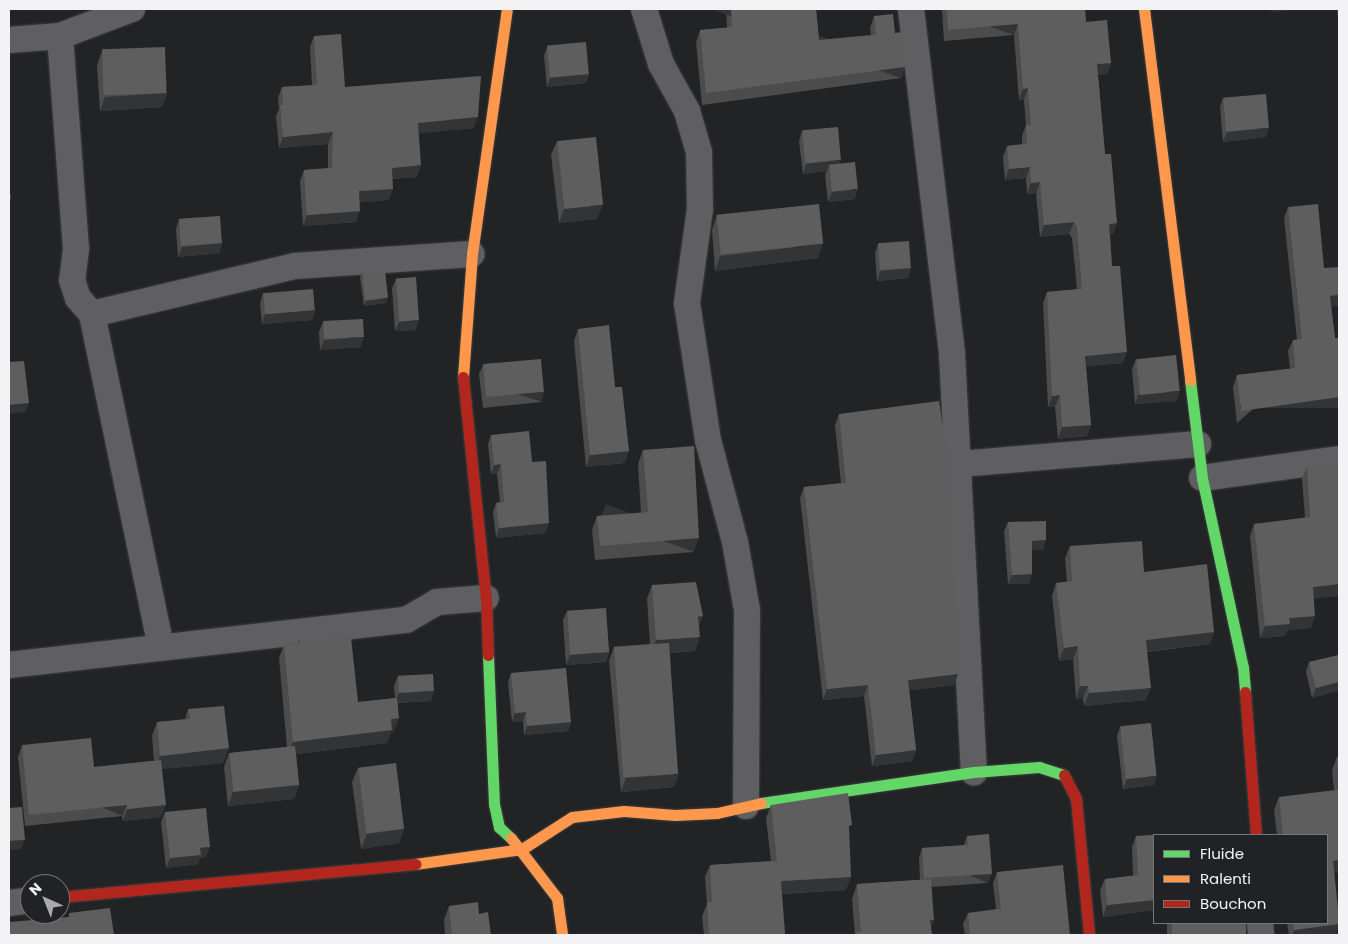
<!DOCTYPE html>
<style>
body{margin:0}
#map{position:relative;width:1348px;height:944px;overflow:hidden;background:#222324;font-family:Poppins,sans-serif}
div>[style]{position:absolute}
.roads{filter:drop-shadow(0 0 1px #3e3e3f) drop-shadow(0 0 1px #3e3e3f)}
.street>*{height:26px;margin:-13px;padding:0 13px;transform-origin:13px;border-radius:13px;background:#5f5f61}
.fast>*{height:11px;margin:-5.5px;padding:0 5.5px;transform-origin:5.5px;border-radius:5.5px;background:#63d668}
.slow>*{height:11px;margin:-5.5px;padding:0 5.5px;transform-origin:5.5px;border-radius:5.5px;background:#ff974d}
.jam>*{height:11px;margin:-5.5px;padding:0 5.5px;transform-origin:5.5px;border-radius:5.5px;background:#b3261e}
.wall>*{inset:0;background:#4c4c4d;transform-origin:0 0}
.shaded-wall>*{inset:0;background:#333435;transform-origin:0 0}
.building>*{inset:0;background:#5e5e5f;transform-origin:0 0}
span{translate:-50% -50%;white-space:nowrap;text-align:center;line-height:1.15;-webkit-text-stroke:4px #212225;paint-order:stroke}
.frame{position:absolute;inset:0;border:10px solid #f3f3f5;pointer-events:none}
.legend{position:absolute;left:1153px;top:834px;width:175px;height:90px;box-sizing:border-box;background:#212225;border:1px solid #757678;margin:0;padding:6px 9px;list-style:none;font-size:15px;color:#f3f3f5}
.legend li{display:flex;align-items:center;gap:10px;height:25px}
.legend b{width:25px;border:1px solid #757678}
.north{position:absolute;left:20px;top:874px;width:50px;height:50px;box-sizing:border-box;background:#212225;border:1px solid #757678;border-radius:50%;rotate:316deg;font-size:14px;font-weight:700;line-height:20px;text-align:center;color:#f3f3f5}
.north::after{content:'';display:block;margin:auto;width:18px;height:22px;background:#aaaaac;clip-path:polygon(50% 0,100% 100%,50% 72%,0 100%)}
</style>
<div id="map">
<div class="roads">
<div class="street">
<div style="left:644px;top:9px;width:58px;rotate:72.8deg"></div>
<div style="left:661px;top:64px;width:54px;rotate:61deg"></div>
<div style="left:687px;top:111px;width:43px;rotate:73.7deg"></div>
<div style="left:699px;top:152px;width:57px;rotate:89deg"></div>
<div style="left:700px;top:209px;width:95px;rotate:97.9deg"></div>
<div style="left:687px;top:303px;width:139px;rotate:81.3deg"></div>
<div style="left:708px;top:440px;width:106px;rotate:75.2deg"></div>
<div style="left:735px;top:542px;width:69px;rotate:80deg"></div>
<div style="left:747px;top:610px;width:196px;rotate:90.3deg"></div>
<div style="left:911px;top:9px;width:347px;rotate:83.2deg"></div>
<div style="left:952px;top:354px;width:419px;rotate:87deg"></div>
<div style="left:60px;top:36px;width:214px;rotate:85.7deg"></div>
<div style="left:76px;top:249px;width:31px;rotate:97deg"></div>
<div style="left:72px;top:280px;width:19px;rotate:72deg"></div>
<div style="left:78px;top:298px;width:21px;rotate:49deg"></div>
<div style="left:92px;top:314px;width:341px;rotate:78.3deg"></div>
<div style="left:9px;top:40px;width:51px;rotate:-4.5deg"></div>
<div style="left:60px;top:36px;width:77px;rotate:-20.6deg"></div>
<div style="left:92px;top:314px;width:209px;rotate:-13.3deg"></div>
<div style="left:295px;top:266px;width:177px;rotate:-3.9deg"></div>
<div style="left:960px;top:464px;width:239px;rotate:-4.8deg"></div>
<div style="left:1202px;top:478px;width:138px;rotate:-7.9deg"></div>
<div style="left:9px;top:665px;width:400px;rotate:-6.5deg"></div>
<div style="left:406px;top:620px;width:36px;rotate:-30deg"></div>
<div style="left:437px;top:602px;width:49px;rotate:-4.7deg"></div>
<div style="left:9px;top:903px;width:21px;rotate:-8deg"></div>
<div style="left:1260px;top:923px;width:12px;rotate:85deg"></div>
</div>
<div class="fast">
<div style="left:1190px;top:380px;width:99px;rotate:83deg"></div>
<div style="left:1202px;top:478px;width:193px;rotate:77.8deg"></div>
<div style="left:1243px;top:667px;width:25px;rotate:85deg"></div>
<div style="left:488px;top:655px;width:149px;rotate:87.7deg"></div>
<div style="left:494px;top:804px;width:24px;rotate:78deg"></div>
<div style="left:499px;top:827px;width:16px;rotate:43deg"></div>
<div style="left:761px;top:803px;width:215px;rotate:-8.3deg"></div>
<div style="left:974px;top:772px;width:65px;rotate:-4.4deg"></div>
<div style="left:1039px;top:767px;width:26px;rotate:18deg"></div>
</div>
<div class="slow">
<div style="left:1144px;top:9px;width:374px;rotate:82.9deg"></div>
<div style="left:463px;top:377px;width:123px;rotate:-85.8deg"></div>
<div style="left:472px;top:254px;width:247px;rotate:-81.9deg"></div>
<div style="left:511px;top:838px;width:76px;rotate:52.5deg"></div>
<div style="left:557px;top:898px;width:37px;rotate:82deg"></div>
<div style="left:415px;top:864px;width:108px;rotate:-8deg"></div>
<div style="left:522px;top:849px;width:59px;rotate:-32.6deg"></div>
<div style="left:572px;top:817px;width:52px;rotate:-6.6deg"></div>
<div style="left:624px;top:811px;width:51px;rotate:4.5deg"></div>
<div style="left:675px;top:815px;width:42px;rotate:-2.7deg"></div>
<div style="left:717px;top:813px;width:45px;rotate:-12.8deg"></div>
</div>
<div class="jam">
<div style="left:463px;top:377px;width:222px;rotate:84.1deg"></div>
<div style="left:486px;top:598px;width:57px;rotate:88deg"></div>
<div style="left:1245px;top:692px;width:143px;rotate:85.6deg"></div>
<div style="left:1064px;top:775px;width:27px;rotate:63deg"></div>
<div style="left:1076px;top:799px;width:137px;rotate:84.5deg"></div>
<div style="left:60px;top:897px;width:357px;rotate:-5.3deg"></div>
</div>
</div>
<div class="wall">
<div style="clip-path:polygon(726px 9px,816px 9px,819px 40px,871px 35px,870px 28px,874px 16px,895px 33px,905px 67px,901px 78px,702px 105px,696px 42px,700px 30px,727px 28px)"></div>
<div style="clip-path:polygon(942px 9px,1085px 9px,1086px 22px,1111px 63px,1107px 74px,1098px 75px,1105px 154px,1117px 223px,1113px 234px,1110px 234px,1112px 266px,1123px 363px,1086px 366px,1091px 425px,1087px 436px,1058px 439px,1055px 407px,1048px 407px,1043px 303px,1047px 292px,1077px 289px,1072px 238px,1069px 234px,1040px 237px,1036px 193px,1027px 194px,1026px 178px,1005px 180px,1003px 157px,1007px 146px,1022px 144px,1022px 136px,1026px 125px,1024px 100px,1019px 100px,1014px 35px,944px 41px)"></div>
<div style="clip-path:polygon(1337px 9px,1339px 9px,1339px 33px)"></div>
<div style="clip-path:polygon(314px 36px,345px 87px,474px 128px,418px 133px,417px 177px,392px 179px,389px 200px,360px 202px,356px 222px,303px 226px,300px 181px,304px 170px,328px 168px,328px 144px,279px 148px,276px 116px,279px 109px,278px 98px,282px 87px,312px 85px,310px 47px)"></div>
<div style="clip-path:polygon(547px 47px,589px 74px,586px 83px,547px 87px,544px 56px)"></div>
<div style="clip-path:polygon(102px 51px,167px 93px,162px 107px,100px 111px,97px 65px)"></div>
<div style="clip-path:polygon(1223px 98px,1266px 137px,1223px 142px,1220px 107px)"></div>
<div style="clip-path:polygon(802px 131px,840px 164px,855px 199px,828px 202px,825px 174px,827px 171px,803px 174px,799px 141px)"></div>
<div style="clip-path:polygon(557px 141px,597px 219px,559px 223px,551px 155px)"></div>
<div style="clip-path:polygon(1288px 207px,1324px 268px,1331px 306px,1335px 338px,1237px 423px,1233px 387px,1237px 375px,1290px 369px,1288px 351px,1293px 340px,1297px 340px,1284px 218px)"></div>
<div style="clip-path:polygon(717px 215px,818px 258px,715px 271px,712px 230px)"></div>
<div style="clip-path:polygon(179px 219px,222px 243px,219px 253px,178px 257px,176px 229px)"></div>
<div style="clip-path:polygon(878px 244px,911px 268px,908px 278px,877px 281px,875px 253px)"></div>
<div style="clip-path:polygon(362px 272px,386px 303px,364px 306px,360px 277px)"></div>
<div style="clip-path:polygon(396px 279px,416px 330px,395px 331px,392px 288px)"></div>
<div style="clip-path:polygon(263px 293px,315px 310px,312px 320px,262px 324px,260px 303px)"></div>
<div style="clip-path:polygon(323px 322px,361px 347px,320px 350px,319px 332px)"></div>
<div style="clip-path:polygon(578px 329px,615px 387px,629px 451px,624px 463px,586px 467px,574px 341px)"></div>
<div style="clip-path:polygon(1136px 359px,1177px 401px,1135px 404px,1132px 369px)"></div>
<div style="clip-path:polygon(483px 365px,544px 392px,541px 402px,483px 408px,479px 374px)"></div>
<div style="clip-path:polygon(839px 414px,958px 674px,954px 685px,909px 690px,916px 750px,912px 761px,872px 766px,864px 696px,823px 700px,800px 498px,804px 487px,841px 483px,835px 425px)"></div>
<div style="clip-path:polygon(491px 435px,532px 462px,549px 523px,545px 533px,496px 538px,493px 512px,496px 503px,500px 502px,497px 474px,491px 474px,488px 444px)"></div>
<div style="clip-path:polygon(643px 450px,694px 552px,595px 560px,592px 530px,597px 516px,641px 513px,638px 464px)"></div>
<div style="clip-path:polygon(1307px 467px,1339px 596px,1314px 598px,1311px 628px,1288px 630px,1285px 636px,1260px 638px,1250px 536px,1254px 524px,1305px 518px,1302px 479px)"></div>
<div style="clip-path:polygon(1008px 522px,1043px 550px,1032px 550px,1029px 584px,1008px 584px,1004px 531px)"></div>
<div style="clip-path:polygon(1070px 546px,1144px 572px,1214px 632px,1210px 644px,1147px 652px,1146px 700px,1084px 706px,1083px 698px,1076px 699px,1073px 659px,1059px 661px,1052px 596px,1056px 583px,1067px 582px,1065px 558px)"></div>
<div style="clip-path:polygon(652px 585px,699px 627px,695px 651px,670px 653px,674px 787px,621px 792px,609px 661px,614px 647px,650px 644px,647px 599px)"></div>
<div style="clip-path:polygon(567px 611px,609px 652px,606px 662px,566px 665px,563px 620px)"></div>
<div style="clip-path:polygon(299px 639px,358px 702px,395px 698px,394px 686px,398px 676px,431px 701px,398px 703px,394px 731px,391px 732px,387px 743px,296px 754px,299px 785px,294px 799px,228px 806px,224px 767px,229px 753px,287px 747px,279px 658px,284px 645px,298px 643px)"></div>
<div style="clip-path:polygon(1339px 655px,1312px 698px,1306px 672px,1309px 662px)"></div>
<div style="clip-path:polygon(511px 673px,571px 722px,568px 731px,524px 735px,523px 721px,512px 722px,508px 682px)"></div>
<div style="clip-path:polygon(188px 709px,229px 748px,223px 763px,162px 769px,161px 817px,123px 821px,122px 816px,25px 826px,18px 757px,22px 745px,94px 767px,154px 761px,152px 736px,157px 722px,185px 719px)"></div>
<div style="clip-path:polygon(1120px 727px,1154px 785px,1123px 789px,1117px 736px)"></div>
<div style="clip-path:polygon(1337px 757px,1339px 757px,1339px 873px,1334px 873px,1336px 935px,1289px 935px,1287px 923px,1327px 923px,1327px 835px,1277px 835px,1274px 810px,1279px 797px,1334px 790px,1332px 770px)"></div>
<div style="clip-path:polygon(358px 768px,404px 829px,399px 843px,361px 849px,352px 782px)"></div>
<div style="clip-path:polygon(771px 805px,849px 833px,846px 890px,782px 894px,785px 935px,704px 935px,702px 916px,707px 904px,705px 877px,710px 865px,771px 861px,766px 818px)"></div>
<div style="clip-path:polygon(165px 812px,206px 857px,200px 858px,198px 864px,166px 868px,161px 822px)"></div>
<div style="clip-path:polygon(967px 836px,988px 883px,931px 887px,931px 928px,932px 935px,855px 935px,852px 899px,857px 884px,920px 880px,919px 858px,922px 848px,964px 845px)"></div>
<div style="clip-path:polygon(1136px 836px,1154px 910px,1103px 917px,1100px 890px,1105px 879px,1133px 876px,1132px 847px)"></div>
<div style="clip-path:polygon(997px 872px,1070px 935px,965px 935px,963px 924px,968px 913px,996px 909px,993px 883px)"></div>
<div style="clip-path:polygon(449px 906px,479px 914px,491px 935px,445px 935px,444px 920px)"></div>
<div style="left:1167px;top:923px;width:79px;height:12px"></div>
</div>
<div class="shaded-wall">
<div style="clip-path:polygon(1272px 9px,1307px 9px,1270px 12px)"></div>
<div style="left:1018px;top:24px;width:12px;height:70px;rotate:110deg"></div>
<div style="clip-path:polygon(1111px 63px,1107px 74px,1093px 76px,1097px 64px)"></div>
<div style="left:905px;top:67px;width:12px;height:201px;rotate:110deg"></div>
<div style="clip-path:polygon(589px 74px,586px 83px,547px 87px,550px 78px)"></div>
<div style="clip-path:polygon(1028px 88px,1024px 100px,1019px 100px,1023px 89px)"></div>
<div style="clip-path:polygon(167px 93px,162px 107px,100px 111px,105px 97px)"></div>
<div style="clip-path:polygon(478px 117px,474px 128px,413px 134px,418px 123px)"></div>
<div style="clip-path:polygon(1269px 128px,1266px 137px,1223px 142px,1227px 132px)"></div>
<div style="clip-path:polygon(333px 132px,328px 144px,279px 148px,283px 137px)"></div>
<div style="clip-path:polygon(841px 160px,838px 170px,829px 165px,827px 171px,803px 174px,806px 164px)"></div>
<div style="clip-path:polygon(421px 165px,417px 177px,388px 179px,392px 168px)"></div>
<div style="clip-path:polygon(1030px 167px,1026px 178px,1005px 180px,1009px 169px)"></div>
<div style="clip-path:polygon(1040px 182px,1036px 193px,1027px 194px,1031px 183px)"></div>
<div style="clip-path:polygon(393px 189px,389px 200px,355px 203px,359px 191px)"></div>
<div style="clip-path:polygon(858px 189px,855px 199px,828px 202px,832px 192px)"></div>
<div style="clip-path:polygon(603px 205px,597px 219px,559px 223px,564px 209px)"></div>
<div style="clip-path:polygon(360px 211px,356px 222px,303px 226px,307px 215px)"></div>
<div style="clip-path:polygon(1074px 222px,1069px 234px,1040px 237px,1044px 225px)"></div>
<div style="clip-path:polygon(1117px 223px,1113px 234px,1105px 235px,1109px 224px)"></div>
<div style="clip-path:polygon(222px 243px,219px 253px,178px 257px,182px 247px)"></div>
<div style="clip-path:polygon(823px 244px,818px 258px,715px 271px,720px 256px)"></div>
<div style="clip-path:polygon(911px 268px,908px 278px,877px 281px,880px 271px)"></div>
<div style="clip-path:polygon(1339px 295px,1339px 306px,1326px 307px,1330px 296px)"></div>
<div style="clip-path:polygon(388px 298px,386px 303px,364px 306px,366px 301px)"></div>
<div style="clip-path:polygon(315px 310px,312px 320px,262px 324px,265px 314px)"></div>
<div style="clip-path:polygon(419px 320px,416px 330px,395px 331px,399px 322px)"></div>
<div style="clip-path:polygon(364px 337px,361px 347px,320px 350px,324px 340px)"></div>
<div style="clip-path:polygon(1127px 352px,1123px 363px,1081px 367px,1085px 356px)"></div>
<div style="clip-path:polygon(1180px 391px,1177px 401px,1135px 404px,1138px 395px)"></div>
<div style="left:544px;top:392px;width:10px;height:58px;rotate:107deg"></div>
<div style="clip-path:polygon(1060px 395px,1055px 407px,1048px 407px,1052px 396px)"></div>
<div style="left:1339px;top:397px;width:11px;height:99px;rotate:90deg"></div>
<div style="clip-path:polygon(29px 403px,25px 412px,9px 414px,9px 405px)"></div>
<div style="clip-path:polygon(1091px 425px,1087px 436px,1058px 439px,1062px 427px)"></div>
<div style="clip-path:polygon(629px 451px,624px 463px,586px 467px,590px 455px)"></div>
<div style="clip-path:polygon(501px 464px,497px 474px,491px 474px,494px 465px)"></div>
<div style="clip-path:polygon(549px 523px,545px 533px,496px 538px,499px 528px)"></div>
<div style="left:699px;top:538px;width:15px;height:99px;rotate:110deg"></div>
<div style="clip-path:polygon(1046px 540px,1043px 550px,1028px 550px,1032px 541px)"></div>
<div style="clip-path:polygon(1032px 574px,1029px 584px,1008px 584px,1012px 575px)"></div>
<div style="clip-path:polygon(1339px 584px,1339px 596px,1308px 599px,1313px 587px)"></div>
<div style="clip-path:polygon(703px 616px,698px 630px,698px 617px)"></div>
<div style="clip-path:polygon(1315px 616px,1311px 628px,1288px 630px,1285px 636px,1260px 638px,1265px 626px,1289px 618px)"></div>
<div style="clip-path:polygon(1214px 632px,1210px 644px,1141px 652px,1146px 640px)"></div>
<div style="clip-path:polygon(700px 637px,695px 651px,651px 654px,656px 640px)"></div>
<div style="clip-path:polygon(1078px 646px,1073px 659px,1059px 661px,1064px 648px)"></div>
<div style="clip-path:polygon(609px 652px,606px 662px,566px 665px,570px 655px)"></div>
<div style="clip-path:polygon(958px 674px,954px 685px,904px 691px,908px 680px)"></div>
<div style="clip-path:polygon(1339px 682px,1339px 691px,1312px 698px,1316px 688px)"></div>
<div style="clip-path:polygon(868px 685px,864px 696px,823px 700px,827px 689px)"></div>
<div style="clip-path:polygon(1080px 686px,1088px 686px,1083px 698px,1076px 699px)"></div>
<div style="clip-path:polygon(1151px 688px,1146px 700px,1084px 706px,1089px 693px)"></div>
<div style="clip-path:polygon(434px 691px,431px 701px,395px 703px,399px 693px)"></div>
<div style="clip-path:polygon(526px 712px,523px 721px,512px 722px,515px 713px)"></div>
<div style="clip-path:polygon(399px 718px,394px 731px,391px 732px,387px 743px,288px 755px,293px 742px,391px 719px)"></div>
<div style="clip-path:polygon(571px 722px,568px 731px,524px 735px,527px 726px)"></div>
<div style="clip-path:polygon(229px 748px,223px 763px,155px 770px,160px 756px)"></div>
<div style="clip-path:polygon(916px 750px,912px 761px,872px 766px,876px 755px)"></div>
<div style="clip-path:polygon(679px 774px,674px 787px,621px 792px,626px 778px)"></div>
<div style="clip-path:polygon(1157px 776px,1154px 785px,1123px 789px,1127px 779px)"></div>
<div style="clip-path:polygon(299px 785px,294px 799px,228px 806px,233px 792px)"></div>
<div style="left:127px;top:805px;width:12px;height:99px;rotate:114deg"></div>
<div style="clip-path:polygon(166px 805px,161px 817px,123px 821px,127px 809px)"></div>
<div style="clip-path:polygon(404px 829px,399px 843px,361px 849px,367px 834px)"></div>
<div style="clip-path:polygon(25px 840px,21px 849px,9px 850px,9px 841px)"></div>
<div style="clip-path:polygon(210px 847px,206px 857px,200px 858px,198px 864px,166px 868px,170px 858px,200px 848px)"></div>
<div style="clip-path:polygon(1339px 860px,1339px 873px,1328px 874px,1333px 861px)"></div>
<div style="left:992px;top:874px;width:10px;height:68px;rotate:114deg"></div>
<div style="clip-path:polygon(851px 877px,846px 890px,777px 894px,781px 881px)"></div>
<div style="clip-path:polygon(1154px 900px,1154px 910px,1103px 917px,1107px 905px)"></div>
<div style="clip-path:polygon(930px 920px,934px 920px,929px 934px)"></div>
<div style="clip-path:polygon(1339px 924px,1336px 935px,1292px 935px,1294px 930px)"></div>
</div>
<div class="building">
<div style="clip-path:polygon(731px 9px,816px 9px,819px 40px,876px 35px,874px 16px,893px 14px,895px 33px,902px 32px,905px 67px,706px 93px,700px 30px,732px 27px)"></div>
<div style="clip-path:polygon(947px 9px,1085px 9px,1086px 22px,1107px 20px,1111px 63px,1097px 64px,1105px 154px,1111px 154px,1117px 223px,1109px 224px,1112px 266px,1120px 266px,1127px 352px,1085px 356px,1091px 425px,1062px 427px,1060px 395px,1052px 396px,1047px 292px,1082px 289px,1077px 227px,1074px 222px,1044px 225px,1040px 182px,1031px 183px,1030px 167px,1009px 169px,1007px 146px,1027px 144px,1026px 125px,1031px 125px,1028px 88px,1023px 89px,1018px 24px,948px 30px)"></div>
<div style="clip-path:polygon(341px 34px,345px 87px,481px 76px,478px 117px,418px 123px,421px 165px,392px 168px,393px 189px,359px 191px,360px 211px,307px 215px,304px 170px,332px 168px,333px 132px,283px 137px,280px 105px,283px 105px,282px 87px,317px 85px,314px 36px)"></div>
<div style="left:586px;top:42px;width:32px;height:39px;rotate:85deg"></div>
<div style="left:165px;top:47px;width:46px;height:63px;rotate:88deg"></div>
<div style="left:1266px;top:94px;width:34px;height:43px;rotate:85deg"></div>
<div style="left:838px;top:127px;width:33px;height:36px;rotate:85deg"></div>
<div style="left:596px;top:137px;width:68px;height:39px;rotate:84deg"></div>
<div style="left:855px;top:162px;width:27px;height:26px;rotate:84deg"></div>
<div style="clip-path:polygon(9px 186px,11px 199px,9px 199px)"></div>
<div style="left:819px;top:204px;width:40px;height:103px;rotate:84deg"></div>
<div style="clip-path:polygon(1318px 204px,1324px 268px,1339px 267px,1339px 295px,1330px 296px,1335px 338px,1339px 338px,1339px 397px,1241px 411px,1237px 375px,1295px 368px,1293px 340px,1302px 339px,1288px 207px)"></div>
<div style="left:220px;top:216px;width:27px;height:41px;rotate:86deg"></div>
<div style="left:909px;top:241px;width:27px;height:31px;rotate:86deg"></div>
<div style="clip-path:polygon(9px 248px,10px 263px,9px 263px)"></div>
<div style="left:385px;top:270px;width:28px;height:23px;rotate:84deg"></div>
<div style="left:416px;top:277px;width:43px;height:20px;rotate:86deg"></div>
<div style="left:313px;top:289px;width:21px;height:50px;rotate:85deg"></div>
<div style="left:363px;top:319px;width:18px;height:40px;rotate:87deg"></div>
<div style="clip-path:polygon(609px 325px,615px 387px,622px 387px,629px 451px,590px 455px,578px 329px)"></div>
<div style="left:1176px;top:355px;width:36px;height:40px;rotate:84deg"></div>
<div style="left:541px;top:359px;width:33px;height:58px;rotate:85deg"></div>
<div style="clip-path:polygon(24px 361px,29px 403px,9px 405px,9px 362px)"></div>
<div style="clip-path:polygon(939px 401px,947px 454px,958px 674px,908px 680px,916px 750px,876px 755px,868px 685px,827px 689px,804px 487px,846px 483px,839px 414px)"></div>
<div style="clip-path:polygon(529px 431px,532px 462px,546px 461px,549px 523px,499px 528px,496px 503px,504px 502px,501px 464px,494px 465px,491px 435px)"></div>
<div style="clip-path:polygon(694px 446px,699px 538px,600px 546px,597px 516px,648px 512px,643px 450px)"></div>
<div style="clip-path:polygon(1339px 462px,1339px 584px,1313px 587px,1315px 616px,1289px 618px,1290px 624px,1265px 626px,1254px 524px,1310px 517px,1307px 467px)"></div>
<div style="clip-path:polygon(1046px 521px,1046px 540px,1032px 541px,1032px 574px,1012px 575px,1008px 522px)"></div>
<div style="clip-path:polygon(1142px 541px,1144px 572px,1207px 564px,1214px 632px,1146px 640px,1151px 688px,1089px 693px,1088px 686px,1080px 686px,1078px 646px,1064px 648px,1056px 583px,1072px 581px,1070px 546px)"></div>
<div style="clip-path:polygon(696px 582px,703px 616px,698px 617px,700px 637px,656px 640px,652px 585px)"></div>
<div style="left:606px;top:608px;width:44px;height:39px;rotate:86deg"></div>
<div style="clip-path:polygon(351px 637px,358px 702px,397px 698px,399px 718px,391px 719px,392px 730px,293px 742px,284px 645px,300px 643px,299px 639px)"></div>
<div style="left:669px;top:643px;width:131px;height:55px;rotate:86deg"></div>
<div style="clip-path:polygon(1339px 655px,1339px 682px,1316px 688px,1309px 662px)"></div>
<div style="clip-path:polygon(566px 668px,571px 722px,527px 726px,526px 712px,515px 713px,511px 673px)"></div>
<div style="left:433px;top:674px;width:17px;height:35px;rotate:87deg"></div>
<div style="clip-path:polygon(224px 706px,229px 748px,160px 756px,157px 722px,190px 719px,188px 709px)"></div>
<div style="left:1151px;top:723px;width:53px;height:31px;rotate:84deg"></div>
<div style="clip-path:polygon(91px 738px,94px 767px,161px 760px,166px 805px,127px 809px,127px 805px,29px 815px,22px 745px)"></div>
<div style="left:295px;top:746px;width:39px;height:66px;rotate:84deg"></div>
<div style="clip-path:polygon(1337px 757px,1339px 757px,1339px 785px)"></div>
<div style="left:396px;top:763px;width:66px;height:38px;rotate:83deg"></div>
<div style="clip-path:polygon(1339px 790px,1339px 860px,1333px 861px,1339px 918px,1339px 924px,1294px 930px,1293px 923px,1327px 923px,1327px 835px,1283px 835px,1279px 797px)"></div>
<div style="clip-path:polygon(848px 793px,852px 825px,849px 826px,851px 877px,781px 881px,785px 935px,709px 935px,707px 903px,712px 902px,710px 865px,777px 861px,771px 805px)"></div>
<div style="clip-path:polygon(22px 807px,25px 840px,9px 841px,9px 808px)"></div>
<div style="clip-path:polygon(206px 808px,210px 847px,200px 848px,201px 855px,170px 858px,165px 812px)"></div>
<div style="clip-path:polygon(989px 834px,992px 874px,924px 878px,922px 848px,968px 845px,967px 836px)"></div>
<div style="clip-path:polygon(1166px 834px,1166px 835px,1154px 835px,1154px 900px,1107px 905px,1105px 879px,1138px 875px,1136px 836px)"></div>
<div style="clip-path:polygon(1063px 865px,1070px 935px,970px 935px,968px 913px,1001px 909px,997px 872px)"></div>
<div style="clip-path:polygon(931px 879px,934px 920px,930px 920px,932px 935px,857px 935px,856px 932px,861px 932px,857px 884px)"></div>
<div style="clip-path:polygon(478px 902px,479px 914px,488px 912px,491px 935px,452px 935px,449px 906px)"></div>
<div style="clip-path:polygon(110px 908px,114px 935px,9px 935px,9px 922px,69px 917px,69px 913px)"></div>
<div style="left:1172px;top:923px;width:74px;height:12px"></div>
</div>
<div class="frame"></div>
<ul class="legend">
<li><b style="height:6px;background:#63d668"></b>Fluide</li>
<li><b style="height:6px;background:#ff974d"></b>Ralenti</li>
<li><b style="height:6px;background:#b3261e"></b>Bouchon</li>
</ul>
<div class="north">N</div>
</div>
